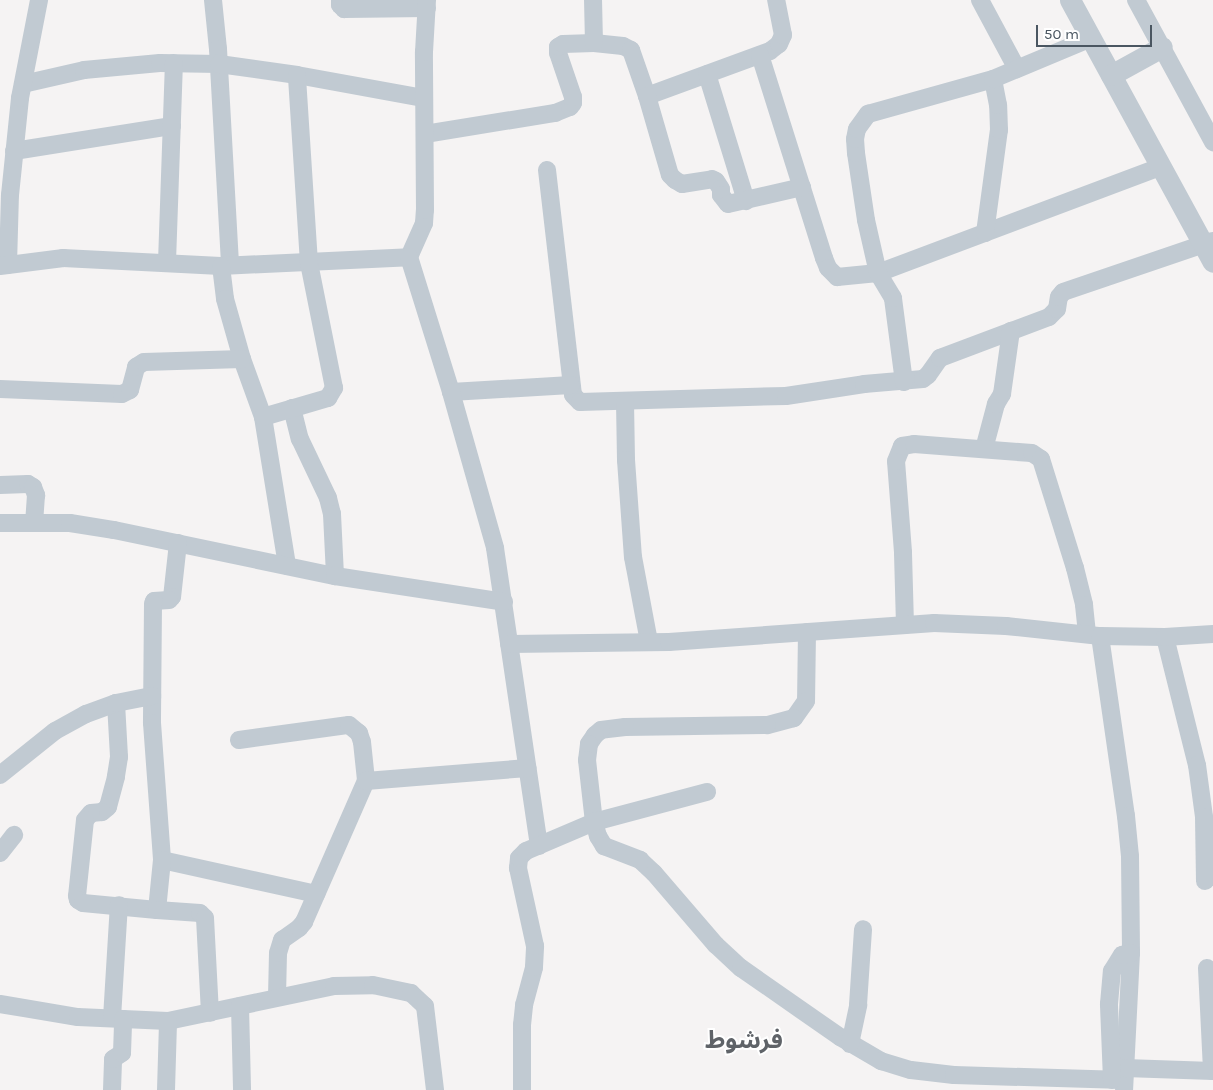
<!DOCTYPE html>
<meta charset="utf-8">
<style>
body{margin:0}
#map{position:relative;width:1213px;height:1090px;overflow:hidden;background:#f5f3f3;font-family:Karla,"Noto Sans Arabic",sans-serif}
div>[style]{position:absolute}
.minor>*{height:18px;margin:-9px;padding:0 9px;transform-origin:9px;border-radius:9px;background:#c1cad2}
.tertiary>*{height:21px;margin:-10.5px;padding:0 10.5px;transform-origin:10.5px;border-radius:10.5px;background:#c1cad2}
span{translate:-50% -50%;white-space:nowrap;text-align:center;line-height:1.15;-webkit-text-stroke:4px #fff;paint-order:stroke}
.district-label{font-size:24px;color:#5f6368;font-weight:700}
.scale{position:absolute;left:1036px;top:25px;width:116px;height:22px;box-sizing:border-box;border:2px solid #4a5661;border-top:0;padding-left:6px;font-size:15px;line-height:18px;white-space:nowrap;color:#4a5661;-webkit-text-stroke:4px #fff;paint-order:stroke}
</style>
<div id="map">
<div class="minor">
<div style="left:213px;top:0;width:49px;rotate:84.2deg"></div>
<div style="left:218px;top:49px;width:216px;rotate:86.8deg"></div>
<div style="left:340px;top:0;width:5px;rotate:90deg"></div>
<div style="left:340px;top:5px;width:6px;rotate:45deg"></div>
<div style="left:344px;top:9px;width:83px;rotate:-0.7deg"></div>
<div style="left:980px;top:0;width:78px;rotate:61.8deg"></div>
<div style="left:1136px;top:0;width:162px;rotate:61.5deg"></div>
<div style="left:594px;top:43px;width:29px;rotate:6deg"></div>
<div style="left:623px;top:46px;width:9px;rotate:27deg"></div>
<div style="left:631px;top:50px;width:49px;rotate:70.8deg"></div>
<div style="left:647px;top:96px;width:131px;rotate:-20.1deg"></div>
<div style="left:770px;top:51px;width:11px;rotate:-38deg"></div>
<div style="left:779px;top:44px;width:10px;rotate:-66deg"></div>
<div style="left:783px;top:35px;width:36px;rotate:-101deg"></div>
<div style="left:760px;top:55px;width:213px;rotate:72.5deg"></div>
<div style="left:824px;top:258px;width:11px;rotate:68deg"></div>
<div style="left:828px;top:268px;width:13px;rotate:45deg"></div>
<div style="left:837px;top:277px;width:41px;rotate:-5.6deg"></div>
<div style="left:878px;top:273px;width:301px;rotate:-20.6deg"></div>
<div style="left:707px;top:74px;width:133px;rotate:72.9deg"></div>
<div style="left:23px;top:84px;width:63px;rotate:-12.9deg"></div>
<div style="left:84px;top:70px;width:76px;rotate:-5.3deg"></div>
<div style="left:160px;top:63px;width:59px;rotate:1deg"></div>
<div style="left:219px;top:64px;width:79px;rotate:8deg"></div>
<div style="left:297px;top:75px;width:129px;rotate:10.3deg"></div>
<div style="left:647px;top:96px;width:82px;rotate:73.8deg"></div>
<div style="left:670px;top:175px;width:7px;rotate:45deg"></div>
<div style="left:675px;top:180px;width:8px;rotate:30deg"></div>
<div style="left:682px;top:184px;width:30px;rotate:-9deg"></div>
<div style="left:712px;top:179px;width:4px;rotate:27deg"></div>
<div style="left:716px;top:181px;width:9px;rotate:58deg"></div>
<div style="left:721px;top:189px;width:6px;rotate:90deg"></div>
<div style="left:721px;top:195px;width:11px;rotate:52deg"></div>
<div style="left:728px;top:204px;width:76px;rotate:-12.9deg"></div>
<div style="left:425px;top:134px;width:132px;rotate:-9.2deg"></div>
<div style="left:555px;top:113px;width:16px;rotate:-22deg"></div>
<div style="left:570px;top:107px;width:5px;rotate:-53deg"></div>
<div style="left:573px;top:103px;width:6px;rotate:-90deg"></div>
<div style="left:573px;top:97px;width:46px;rotate:-108.8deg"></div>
<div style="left:558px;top:53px;width:6px;rotate:-90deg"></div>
<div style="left:558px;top:47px;width:6px;rotate:-31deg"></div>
<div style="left:563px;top:44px;width:31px;rotate:-2deg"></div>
<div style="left:594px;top:43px;width:43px;rotate:-91.3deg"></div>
<div style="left:14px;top:151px;width:160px;rotate:-9deg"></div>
<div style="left:547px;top:170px;width:226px;rotate:83.4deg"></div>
<div style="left:573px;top:395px;width:10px;rotate:45deg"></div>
<div style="left:580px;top:402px;width:206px;rotate:-1.7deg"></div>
<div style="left:786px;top:396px;width:79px;rotate:-8.7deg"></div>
<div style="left:864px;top:384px;width:59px;rotate:-4.8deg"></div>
<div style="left:923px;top:379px;width:6px;rotate:-39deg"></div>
<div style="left:928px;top:375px;width:21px;rotate:-55deg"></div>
<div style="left:940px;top:358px;width:116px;rotate:-20.6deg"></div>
<div style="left:1049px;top:317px;width:11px;rotate:-45deg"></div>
<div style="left:1057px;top:309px;width:12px;rotate:-81deg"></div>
<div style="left:1059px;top:297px;width:6px;rotate:-51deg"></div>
<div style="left:1063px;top:292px;width:158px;rotate:-18.8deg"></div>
<div style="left:985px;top:233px;width:104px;rotate:-82.3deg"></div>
<div style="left:999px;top:130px;width:25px;rotate:-92deg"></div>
<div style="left:998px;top:105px;width:26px;rotate:-101deg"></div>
<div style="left:409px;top:257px;width:37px;rotate:-66deg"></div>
<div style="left:424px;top:223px;width:13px;rotate:-86deg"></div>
<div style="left:425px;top:210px;width:158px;rotate:-90.4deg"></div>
<div style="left:424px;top:52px;width:52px;rotate:-86.7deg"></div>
<div style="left:167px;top:262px;width:199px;rotate:-88deg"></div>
<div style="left:8px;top:265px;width:70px;rotate:-88.4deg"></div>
<div style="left:10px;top:195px;width:98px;rotate:-84.1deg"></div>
<div style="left:20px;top:98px;width:100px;rotate:-79deg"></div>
<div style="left:0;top:266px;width:64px;rotate:-7.2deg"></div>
<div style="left:63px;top:258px;width:158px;rotate:2.9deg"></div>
<div style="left:221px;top:266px;width:188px;rotate:-2.7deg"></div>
<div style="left:409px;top:257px;width:141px;rotate:72.7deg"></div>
<div style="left:451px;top:392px;width:120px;rotate:-3.3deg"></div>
<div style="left:221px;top:266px;width:33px;rotate:83deg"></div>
<div style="left:225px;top:299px;width:62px;rotate:74.2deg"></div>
<div style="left:242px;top:359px;width:62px;rotate:70.1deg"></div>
<div style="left:263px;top:417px;width:151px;rotate:80.8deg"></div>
<div style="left:904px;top:382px;width:85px;rotate:-97.5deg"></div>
<div style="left:893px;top:298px;width:29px;rotate:-121deg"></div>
<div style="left:878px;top:273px;width:54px;rotate:-102.8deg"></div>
<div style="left:866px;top:220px;width:68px;rotate:-98.5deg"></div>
<div style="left:856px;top:153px;width:14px;rotate:-94deg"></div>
<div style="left:855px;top:139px;width:10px;rotate:-79deg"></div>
<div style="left:857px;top:129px;width:19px;rotate:-54deg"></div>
<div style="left:868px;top:114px;width:130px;rotate:-15.6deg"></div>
<div style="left:993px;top:79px;width:106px;rotate:-22.7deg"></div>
<div style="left:0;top:389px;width:122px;rotate:2.3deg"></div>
<div style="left:122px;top:394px;width:9px;rotate:-27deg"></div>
<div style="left:130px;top:390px;width:24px;rotate:-75deg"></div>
<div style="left:136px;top:367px;width:9px;rotate:-32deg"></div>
<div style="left:144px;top:362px;width:98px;rotate:-1.8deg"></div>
<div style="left:451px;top:392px;width:162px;rotate:74.2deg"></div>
<div style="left:495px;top:548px;width:301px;rotate:81.6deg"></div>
<div style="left:625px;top:402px;width:58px;rotate:89deg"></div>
<div style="left:626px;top:460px;width:97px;rotate:85.9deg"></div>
<div style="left:633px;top:557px;width:86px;rotate:79.3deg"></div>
<div style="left:292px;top:408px;width:32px;rotate:76deg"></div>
<div style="left:300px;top:439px;width:65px;rotate:64.6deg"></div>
<div style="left:328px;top:498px;width:16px;rotate:76deg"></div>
<div style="left:332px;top:514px;width:62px;rotate:87.2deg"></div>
<div style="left:263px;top:417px;width:68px;rotate:-16.3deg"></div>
<div style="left:328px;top:398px;width:12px;rotate:-59deg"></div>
<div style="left:334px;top:388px;width:127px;rotate:-101.3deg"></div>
<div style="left:309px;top:263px;width:188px;rotate:-93.7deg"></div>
<div style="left:984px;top:449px;width:47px;rotate:-75.1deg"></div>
<div style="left:996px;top:404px;width:12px;rotate:-59deg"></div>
<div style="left:1002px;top:394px;width:64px;rotate:-81.9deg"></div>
<div style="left:0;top:485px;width:28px;rotate:-2deg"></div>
<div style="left:28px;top:484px;width:6px;rotate:31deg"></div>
<div style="left:33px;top:487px;width:9px;rotate:69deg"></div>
<div style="left:36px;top:495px;width:28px;rotate:94deg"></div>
<div style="left:0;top:523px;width:70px"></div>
<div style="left:70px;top:523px;width:45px;rotate:9deg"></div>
<div style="left:114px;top:530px;width:226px;rotate:11.8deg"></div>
<div style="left:335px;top:576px;width:171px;rotate:8.7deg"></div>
<div style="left:178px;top:543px;width:54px;rotate:96.3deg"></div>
<div style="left:172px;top:597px;width:4px;rotate:135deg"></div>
<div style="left:169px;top:600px;width:15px;rotate:176deg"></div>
<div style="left:154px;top:601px;width:3px;rotate:108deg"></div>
<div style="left:153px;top:604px;width:119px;rotate:90.5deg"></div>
<div style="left:152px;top:723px;width:137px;rotate:85.8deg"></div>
<div style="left:162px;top:860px;width:158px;rotate:12.4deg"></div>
<div style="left:905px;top:625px;width:73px;rotate:-91.6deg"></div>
<div style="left:903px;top:552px;width:91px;rotate:-94.4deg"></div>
<div style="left:896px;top:461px;width:16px;rotate:-68deg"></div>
<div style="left:902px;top:446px;width:12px;rotate:-9deg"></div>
<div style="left:914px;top:444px;width:118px;rotate:4.4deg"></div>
<div style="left:1032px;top:453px;width:11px;rotate:34deg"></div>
<div style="left:1041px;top:459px;width:114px;rotate:72.7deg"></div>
<div style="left:1075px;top:568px;width:38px;rotate:76deg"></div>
<div style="left:1084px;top:605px;width:29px;rotate:84deg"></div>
<div style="left:807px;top:632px;width:69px;rotate:90.8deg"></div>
<div style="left:806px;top:701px;width:21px;rotate:125deg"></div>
<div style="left:794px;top:718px;width:28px;rotate:165deg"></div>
<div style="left:767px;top:725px;width:142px;rotate:179.2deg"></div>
<div style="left:625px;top:727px;width:24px;rotate:173deg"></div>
<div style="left:601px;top:730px;width:8px;rotate:140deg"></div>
<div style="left:595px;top:735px;width:11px;rotate:124deg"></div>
<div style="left:589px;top:744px;width:16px;rotate:97deg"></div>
<div style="left:587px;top:760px;width:62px;rotate:83.6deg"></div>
<div style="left:594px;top:822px;width:15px;rotate:74deg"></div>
<div style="left:598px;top:836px;width:12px;rotate:59deg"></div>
<div style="left:604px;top:846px;width:39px;rotate:21deg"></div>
<div style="left:640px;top:860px;width:19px;rotate:43deg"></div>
<div style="left:654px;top:873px;width:95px;rotate:49.3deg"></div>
<div style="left:716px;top:945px;width:34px;rotate:43deg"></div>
<div style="left:741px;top:968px;width:121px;rotate:34.9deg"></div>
<div style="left:840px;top:1037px;width:48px;rotate:30.3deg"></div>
<div style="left:881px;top:1061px;width:31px;rotate:17deg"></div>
<div style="left:911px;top:1070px;width:43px;rotate:6.6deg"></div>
<div style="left:954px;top:1075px;width:170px;rotate:1.7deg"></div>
<div style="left:1100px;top:636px;width:182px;rotate:81.8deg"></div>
<div style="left:1126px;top:816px;width:40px;rotate:84.3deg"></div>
<div style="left:1130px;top:856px;width:97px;rotate:89.4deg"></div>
<div style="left:1131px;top:953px;width:137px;rotate:92.9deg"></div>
<div style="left:1165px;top:637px;width:132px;rotate:76deg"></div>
<div style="left:1197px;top:765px;width:52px;rotate:82.3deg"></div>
<div style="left:1204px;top:817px;width:64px;rotate:89.1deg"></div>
<div style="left:509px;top:644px;width:160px;rotate:-0.7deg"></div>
<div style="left:669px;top:642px;width:266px;rotate:-4.1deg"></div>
<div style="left:934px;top:623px;width:72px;rotate:2.4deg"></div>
<div style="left:1006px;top:626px;width:95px;rotate:6.1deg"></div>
<div style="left:1100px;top:636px;width:65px;rotate:0.9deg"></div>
<div style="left:1165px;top:637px;width:48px;rotate:-3.6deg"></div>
<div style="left:116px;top:703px;width:54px;rotate:86.8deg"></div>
<div style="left:119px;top:757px;width:20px;rotate:99deg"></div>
<div style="left:116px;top:777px;width:31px;rotate:105deg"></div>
<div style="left:108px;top:807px;width:8px;rotate:140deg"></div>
<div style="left:102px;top:812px;width:11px;rotate:175deg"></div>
<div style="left:91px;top:813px;width:9px;rotate:131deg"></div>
<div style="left:85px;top:820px;width:76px;rotate:96deg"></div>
<div style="left:77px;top:896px;width:4px;rotate:76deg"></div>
<div style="left:78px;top:900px;width:6px;rotate:31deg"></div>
<div style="left:83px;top:903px;width:74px;rotate:5.4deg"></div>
<div style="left:239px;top:740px;width:111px;rotate:-7.8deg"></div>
<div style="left:349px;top:725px;width:13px;rotate:39deg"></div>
<div style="left:359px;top:733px;width:9px;rotate:72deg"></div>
<div style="left:362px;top:742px;width:39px;rotate:84deg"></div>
<div style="left:0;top:775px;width:70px;rotate:-38.7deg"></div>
<div style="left:55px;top:731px;width:35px;rotate:-29deg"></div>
<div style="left:86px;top:714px;width:32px;rotate:-20deg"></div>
<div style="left:116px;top:703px;width:37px;rotate:-11deg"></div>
<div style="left:0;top:853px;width:23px;rotate:-52deg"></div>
<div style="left:162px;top:860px;width:50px;rotate:95.7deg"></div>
<div style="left:157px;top:910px;width:43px;rotate:4deg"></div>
<div style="left:200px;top:913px;width:7px;rotate:45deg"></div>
<div style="left:205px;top:918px;width:95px;rotate:87deg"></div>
<div style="left:1207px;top:968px;width:103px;rotate:87.2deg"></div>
<div style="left:277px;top:997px;width:44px;rotate:-88.7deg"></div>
<div style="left:278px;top:953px;width:14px;rotate:-73deg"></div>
<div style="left:282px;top:940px;width:21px;rotate:-35deg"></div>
<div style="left:299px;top:928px;width:8px;rotate:-50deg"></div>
<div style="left:304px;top:922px;width:154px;rotate:-66.3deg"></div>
<div style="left:366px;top:781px;width:162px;rotate:-4.6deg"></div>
<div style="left:0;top:1004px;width:79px;rotate:9.5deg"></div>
<div style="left:78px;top:1017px;width:90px;rotate:2.5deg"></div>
<div style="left:168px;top:1021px;width:170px;rotate:-11.9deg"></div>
<div style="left:334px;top:986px;width:39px;rotate:-1deg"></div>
<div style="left:373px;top:985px;width:39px;rotate:12deg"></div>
<div style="left:411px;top:993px;width:19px;rotate:43deg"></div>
<div style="left:425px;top:1006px;width:85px;rotate:83.2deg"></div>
<div style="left:240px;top:1006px;width:84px;rotate:88.6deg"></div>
<div style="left:112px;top:1018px;width:113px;rotate:-86.5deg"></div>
<div style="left:850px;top:1044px;width:40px;rotate:-78deg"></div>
<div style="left:858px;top:1005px;width:76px;rotate:-86.2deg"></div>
<div style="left:1125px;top:1068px;width:88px;rotate:2deg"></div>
<div style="left:1112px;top:1080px;width:76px;rotate:-92.3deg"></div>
<div style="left:1109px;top:1004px;width:33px;rotate:-85deg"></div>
<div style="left:1112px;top:971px;width:19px;rotate:-58deg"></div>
<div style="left:1122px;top:955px;width:9px;rotate:-13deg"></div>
<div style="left:112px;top:1090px;width:31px;rotate:-88deg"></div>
<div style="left:113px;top:1059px;width:11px;rotate:-34deg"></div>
<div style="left:122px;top:1053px;width:34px;rotate:-88deg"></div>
<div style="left:166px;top:1090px;width:69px;rotate:-88.3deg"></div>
<div style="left:522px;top:1090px;width:65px;rotate:-90deg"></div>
<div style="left:522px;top:1025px;width:20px;rotate:-84deg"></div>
<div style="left:524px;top:1005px;width:39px;rotate:-75deg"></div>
<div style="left:534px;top:967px;width:21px;rotate:-87deg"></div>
<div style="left:535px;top:946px;width:80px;rotate:-102.3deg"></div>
<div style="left:518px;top:868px;width:10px;rotate:-84deg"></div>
<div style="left:519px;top:858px;width:10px;rotate:-45deg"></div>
<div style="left:526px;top:851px;width:74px;rotate:-23.1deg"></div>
<div style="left:594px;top:822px;width:117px;rotate:-14.9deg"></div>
</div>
<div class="tertiary">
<div style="left:1070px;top:0;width:298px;rotate:61.4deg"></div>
<div style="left:1111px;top:75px;width:58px;rotate:-28.8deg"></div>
</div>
<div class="district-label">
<span style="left:744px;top:1041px">فرشوط</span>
</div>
<div class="scale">50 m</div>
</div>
